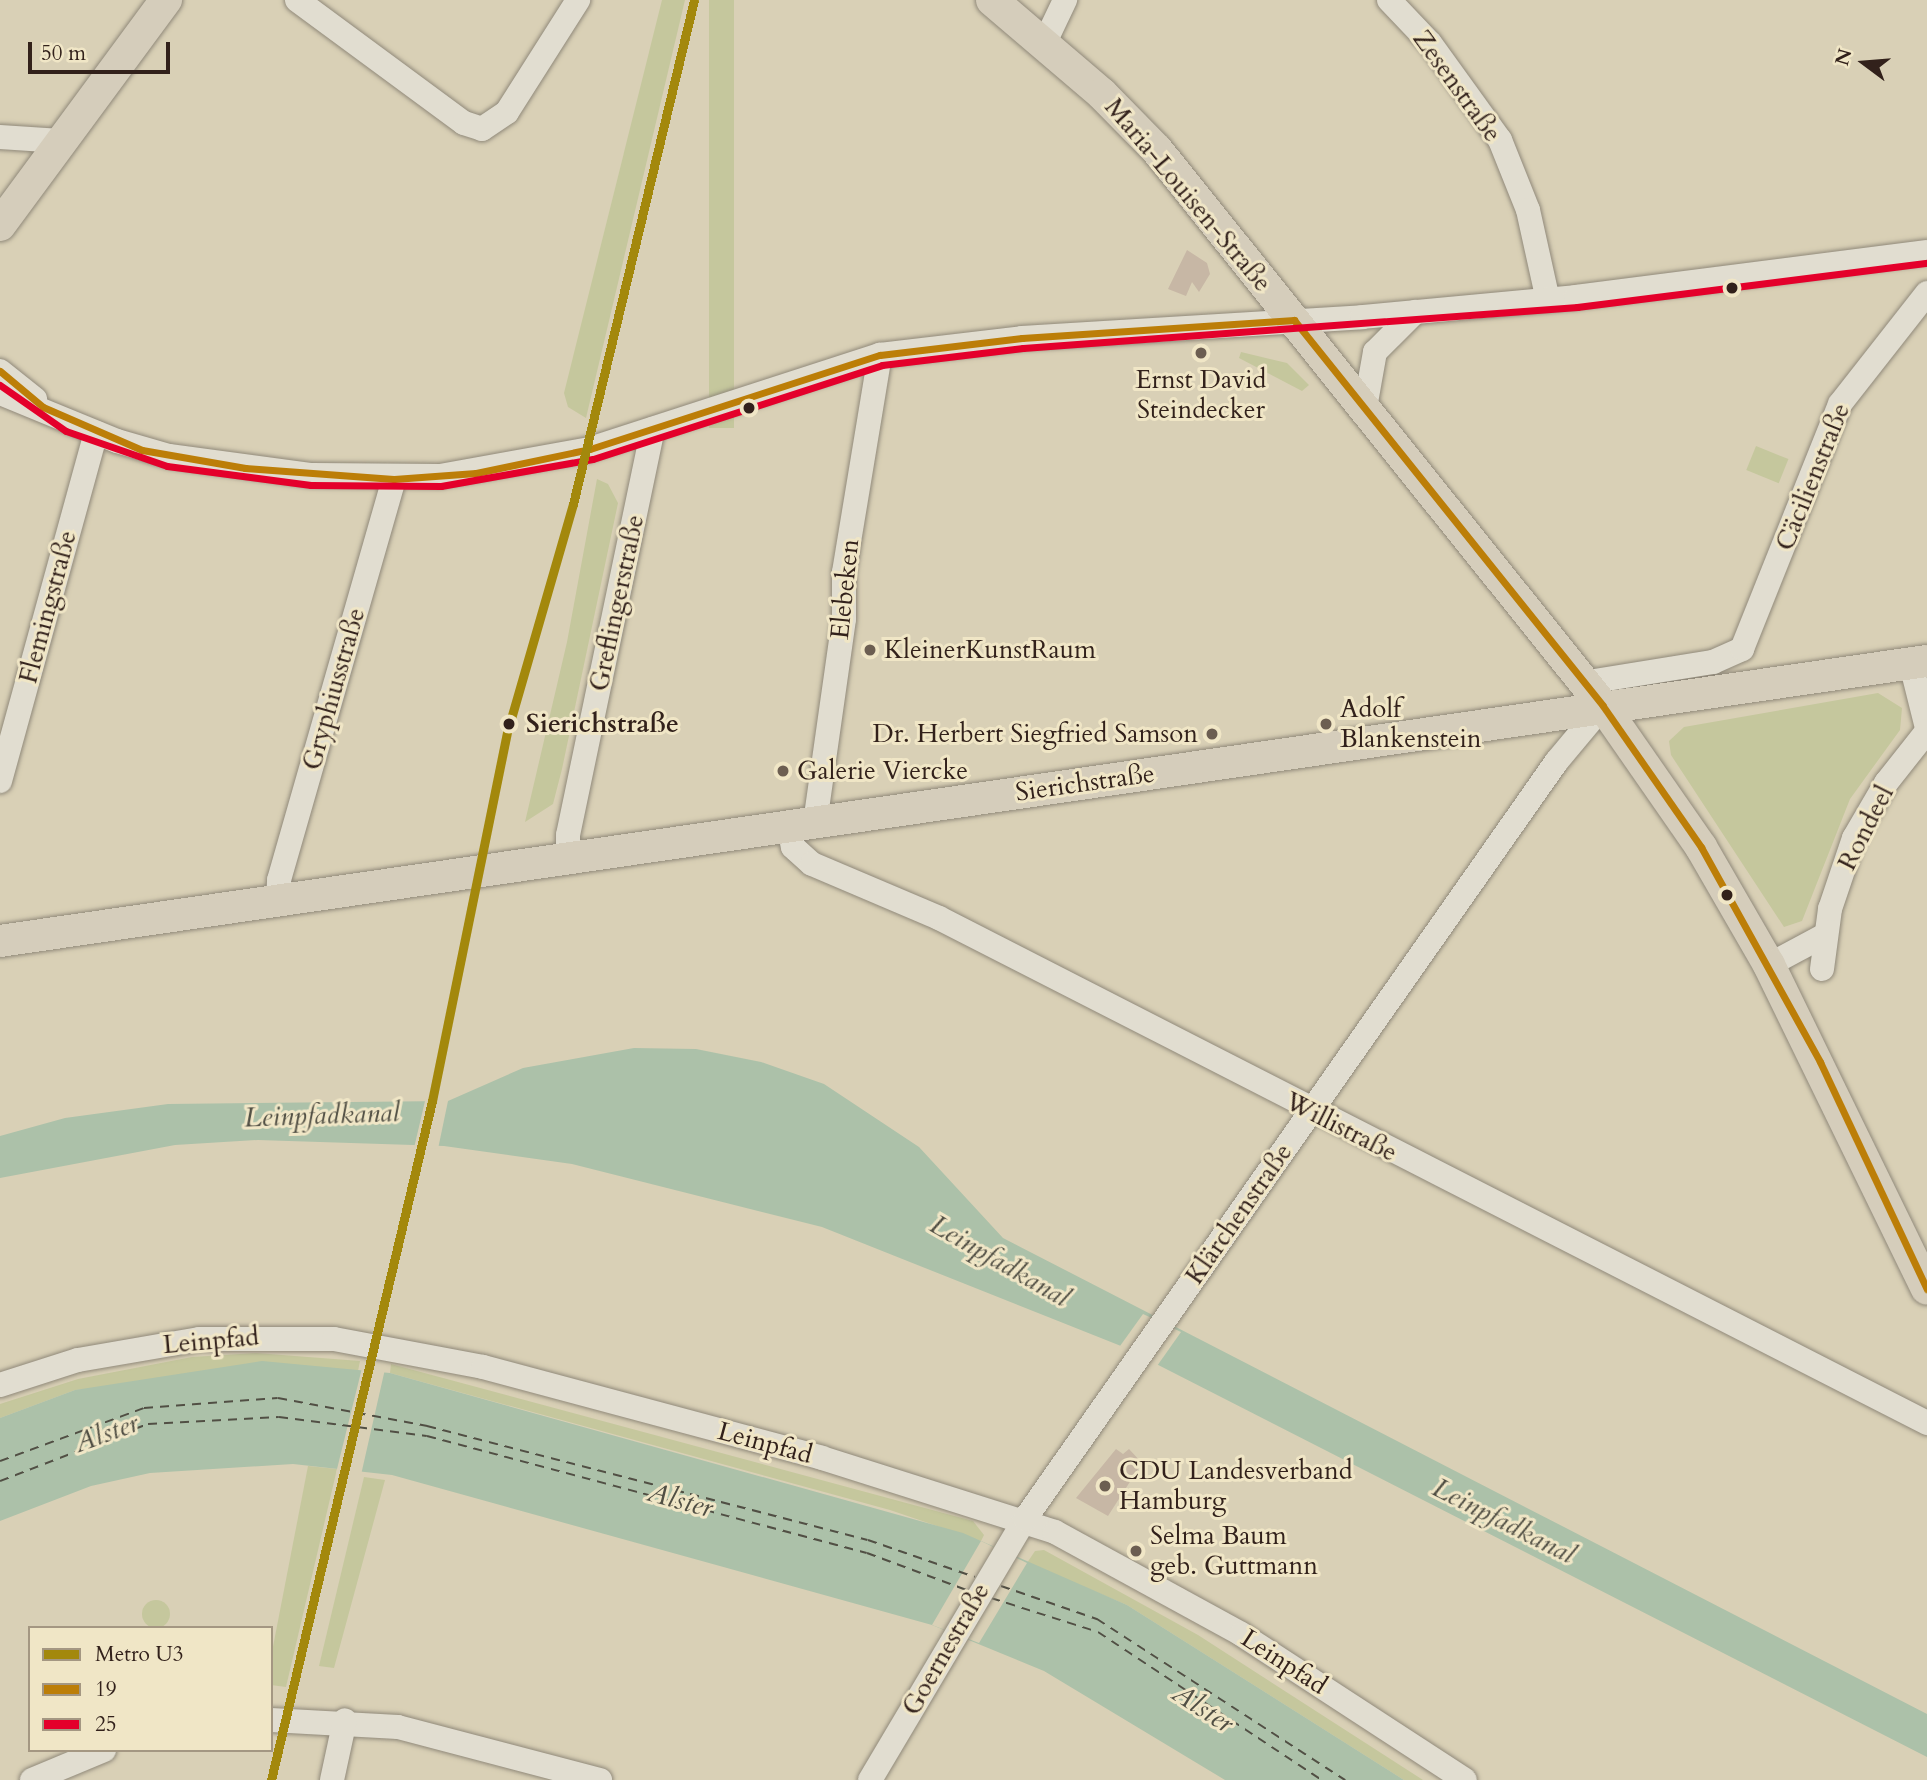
<!DOCTYPE html>
<meta charset="utf-8">
<style>
body{margin:0}
#map{position:relative;width:1927px;height:1780px;overflow:hidden;background:#d9d0b6;font-family:Cardo,serif}
div>[style]{position:absolute}
.green>*{inset:0;background:#c5c79d;transform-origin:0 0}
.round{border-radius:50%}
.water>*{inset:0;background:#acc1a9}
.pier>*{inset:0;background:#d9d0b6}
.ferry>*{height:2px;margin-top:-1px;transform-origin:0;background:repeating-linear-gradient(90deg,#514f44 0 9px,transparent 0 16px)}
.building>*{inset:0;background:#c7b7a5}
.roads{filter:drop-shadow(0 0 2px #90897a) drop-shadow(0 0 2px #90897a)}
.minor>*{height:24px;margin:-12px;padding:0 12px;transform-origin:12px;border-radius:12px;background:#e1ddd0}
.major>*{height:32px;margin:-16px;padding:0 16px;transform-origin:16px;border-radius:16px;background:#d5cdbb}
.bus-1>*{height:7px;margin:-3.5px;padding:0 3.5px;transform-origin:3.5px;border-radius:3.5px;background:#bc7e08}
.bus-2>*{height:7px;margin:-3.5px;padding:0 3.5px;transform-origin:3.5px;border-radius:3.5px;background:#e4002b}
.metro-1>*{height:9px;margin:-4.5px;padding:0 4.5px;transform-origin:4.5px;border-radius:4.5px;background:#a3880c}
.dots>*{width:19px;height:19px;translate:-50% -50%;box-sizing:border-box;border:4px solid #f0e6c6;border-radius:50%}
span{translate:-50% -50%;white-space:nowrap;text-align:center;line-height:1.15;-webkit-text-stroke:6px #f0e6c6;paint-order:stroke}
.street-label{font-size:26px;color:#32211b}
.poi-label{font-size:26px;color:#32211b}
.left{translate:0 -50%;text-align:left}
.right{translate:-100% -50%;text-align:right}
.stop-label{font-size:26px;color:#32211b;font-weight:700}
.water-label{font-size:28px;color:#514f44;font-style:italic}
.legend{position:absolute;left:28px;top:1626px;width:245px;height:126px;box-sizing:border-box;background:#f0e6c6;border:2px solid #a49782;margin:0;padding:9px 12px;list-style:none;font-size:21px;color:#32211b}
.legend li{display:flex;align-items:center;gap:14px;height:35px}
.legend b{width:35px;border:2px solid #a49782}
.north{position:absolute;left:1829px;top:28px;width:70px;height:70px;-webkit-text-stroke:5px #f0e6c6;paint-order:stroke;rotate:286deg;font-size:19px;font-weight:700;line-height:28px;text-align:center;color:#32211b}
.north::after{content:'';display:block;margin:auto;width:24px;height:32px;background:#32211b;clip-path:polygon(50% 0,100% 100%,50% 72%,0 100%)}
.scale{position:absolute;left:28px;top:42px;width:142px;height:32px;box-sizing:border-box;border:4px solid #32211b;border-top:0;padding-left:9px;font-size:21px;line-height:24px;white-space:nowrap;color:#32211b;-webkit-text-stroke:5px #f0e6c6;paint-order:stroke}
</style>
<div id="map">
<div class="green">
<div style="clip-path:polygon(662px 0,685px 0,586px 418px,568px 407px,564px 393px)"></div>
<div style="left:709px;top:0;width:25px;height:428px"></div>
<div style="clip-path:polygon(1241px 352px,1287px 363px,1309px 385px,1302px 391px,1239px 358px)"></div>
<div style="left:1756px;top:446px;width:35px;height:26px;rotate:22deg"></div>
<div style="clip-path:polygon(597px 479px,608px 484px,618px 503px,562px 769px,553px 804px,525px 822px,567px 642px)"></div>
<div style="clip-path:polygon(1878px 693px,1902px 708px,1900px 730px,1850px 799px,1802px 921px,1784px 927px,1671px 755px,1669px 741px,1684px 727px)"></div>
<div style="clip-path:polygon(256px 1353px,360px 1361px,358px 1371px,75px 1390px,0 1418px,0 1404px,78px 1379px,192px 1357px)"></div>
<div style="clip-path:polygon(391px 1364px,973px 1521px,984px 1535px,981px 1541px,890px 1510px,390px 1373px)"></div>
<div style="clip-path:polygon(308px 1466px,337px 1469px,286px 1687px,271px 1685px,271px 1657px)"></div>
<div style="clip-path:polygon(364px 1477px,385px 1480px,334px 1668px,319px 1666px)"></div>
<div style="clip-path:polygon(1044px 1550px,1198px 1635px,1423px 1780px,1404px 1780px,1127px 1605px,1027px 1563px,1035px 1551px)"></div>
<div class="round" style="left:142px;top:1600px;width:28px;height:28px"></div>
</div>
<div class="water">
<div style="clip-path:polygon(634px 1048px,696px 1049px,761px 1062px,824px 1084px,919px 1147px,1003px 1238px,1927px 1714px,1927px 1757px,1121px 1346px,822px 1227px,572px 1164px,444px 1146px,258px 1140px,175px 1145px,0 1178px,0 1136px,65px 1118px,168px 1104px,448px 1101px,523px 1068px)"></div>
<div style="clip-path:polygon(262px 1361px,390px 1373px,963px 1533px,1127px 1605px,1404px 1780px,1225px 1780px,1044px 1671px,932px 1625px,392px 1475px,293px 1464px,150px 1473px,91px 1486px,0 1521px,0 1418px,75px 1390px)"></div>
</div>
<div class="pier">
<div style="clip-path:polygon(425px 1101px,448px 1101px,438px 1149px,414px 1148px)"></div>
<div style="clip-path:polygon(1143px 1314px,1181px 1332px,1157px 1366px,1120px 1346px)"></div>
<div style="clip-path:polygon(362px 1368px,385px 1369px,361px 1475px,336px 1473px)"></div>
<div style="clip-path:polygon(981px 1541px,1027px 1563px,979px 1643px,932px 1625px)"></div>
</div>
<div class="ferry">
<div style="left:0;top:1461px;width:153px;rotate:-20.2deg"></div>
<div style="left:144px;top:1408px;width:134px;rotate:-4.3deg"></div>
<div style="left:278px;top:1398px;width:152px;rotate:10.6deg"></div>
<div style="left:427px;top:1426px;width:455px;rotate:14.5deg"></div>
<div style="left:868px;top:1540px;width:113px;rotate:19.1deg"></div>
<div style="left:0;top:1481px;width:159px;rotate:-21.1deg"></div>
<div style="left:148px;top:1424px;width:131px;rotate:-3.1deg"></div>
<div style="left:279px;top:1417px;width:149px;rotate:7.3deg"></div>
<div style="left:427px;top:1436px;width:455px;rotate:14.9deg"></div>
<div style="left:867px;top:1553px;width:109px;rotate:20.4deg"></div>
<div style="left:1001px;top:1586px;width:102px;rotate:19deg"></div>
<div style="left:1097px;top:1619px;width:296px;rotate:33deg"></div>
<div style="left:991px;top:1598px;width:112px;rotate:17.6deg"></div>
<div style="left:1098px;top:1632px;width:268px;rotate:33.5deg"></div>
</div>
<div class="building">
<div style="clip-path:polygon(1187px 250px,1207px 263px,1210px 274px,1199px 292px,1192px 282px,1186px 296px,1168px 289px)"></div>
<div style="clip-path:polygon(1116px 1449px,1123px 1454px,1129px 1449px,1142px 1463px,1108px 1516px,1076px 1498px)"></div>
</div>
<div class="roads">
<div class="minor">
<div style="left:297px;top:0;width:207px;rotate:36.4deg"></div>
<div style="left:464px;top:123px;width:19px;rotate:18deg"></div>
<div style="left:482px;top:129px;width:30px;rotate:-34deg"></div>
<div style="left:507px;top:112px;width:133px;rotate:-57.6deg"></div>
<div style="left:1389px;top:0;width:59px;rotate:46.4deg"></div>
<div style="left:1430px;top:43px;width:120px;rotate:54.2deg"></div>
<div style="left:1500px;top:140px;width:75px;rotate:68.2deg"></div>
<div style="left:1528px;top:210px;width:92px;rotate:77.5deg"></div>
<div style="left:1045px;top:42px;width:47px;rotate:-64.5deg"></div>
<div style="left:0;top:137px;width:61px;rotate:3.8deg"></div>
<div style="left:0;top:371px;width:45px;rotate:38.7deg"></div>
<div style="left:0;top:393px;width:126px;rotate:22.3deg"></div>
<div style="left:117px;top:441px;width:54px;rotate:16.1deg"></div>
<div style="left:169px;top:456px;width:144px;rotate:7.6deg"></div>
<div style="left:312px;top:475px;width:128px;rotate:0.4deg"></div>
<div style="left:440px;top:476px;width:152px;rotate:-10.2deg"></div>
<div style="left:590px;top:449px;width:305px;rotate:-18deg"></div>
<div style="left:880px;top:355px;width:143px;rotate:-6.8deg"></div>
<div style="left:1022px;top:338px;width:341px;rotate:-3.5deg"></div>
<div style="left:1362px;top:317px;width:215px;rotate:-5.3deg"></div>
<div style="left:1576px;top:297px;width:354px;rotate:-7.3deg"></div>
<div style="left:1365px;top:408px;width:57px;rotate:-79.9deg"></div>
<div style="left:1375px;top:352px;width:57px;rotate:-45deg"></div>
<div style="left:1911px;top:664px;width:66px;rotate:76deg"></div>
<div style="left:1582px;top:683px;width:133px;rotate:-9.1deg"></div>
<div style="left:1713px;top:662px;width:32px;rotate:-24deg"></div>
<div style="left:1742px;top:649px;width:264px;rotate:-68.2deg"></div>
<div style="left:1840px;top:404px;width:141px;rotate:-51.9deg"></div>
<div style="left:0;top:781px;width:361px;rotate:-74.6deg"></div>
<div style="left:815px;top:823px;width:206px;rotate:-81.9deg"></div>
<div style="left:844px;top:619px;width:47px;rotate:-90deg"></div>
<div style="left:844px;top:572px;width:220px;rotate:-80.6deg"></div>
<div style="left:789px;top:827px;width:20px;rotate:79deg"></div>
<div style="left:793px;top:847px;width:25px;rotate:42deg"></div>
<div style="left:812px;top:864px;width:138px;rotate:23deg"></div>
<div style="left:939px;top:918px;width:1110px;rotate:27.07deg"></div>
<div style="left:568px;top:860px;width:25px;rotate:-90deg"></div>
<div style="left:568px;top:835px;width:415px;rotate:-78.2deg"></div>
<div style="left:278px;top:901px;width:21px;rotate:-87deg"></div>
<div style="left:279px;top:880px;width:417px;rotate:-74deg"></div>
<div style="left:1769px;top:965px;width:64px;rotate:-28.2deg"></div>
<div style="left:1822px;top:969px;width:61px;rotate:-82.4deg"></div>
<div style="left:1830px;top:909px;width:75px;rotate:-71.3deg"></div>
<div style="left:1854px;top:838px;width:64px;rotate:-59.8deg"></div>
<div style="left:1886px;top:783px;width:66px;rotate:-51.7deg"></div>
<div style="left:0;top:1385px;width:82px;rotate:-17.8deg"></div>
<div style="left:78px;top:1360px;width:123px;rotate:-9.8deg"></div>
<div style="left:199px;top:1339px;width:135px"></div>
<div style="left:334px;top:1339px;width:152px;rotate:10.6deg"></div>
<div style="left:483px;top:1367px;width:351px;rotate:15deg"></div>
<div style="left:822px;top:1458px;width:244px;rotate:17.6deg"></div>
<div style="left:1055px;top:1532px;width:212px;rotate:28.7deg"></div>
<div style="left:1241px;top:1634px;width:267px;rotate:33.1deg"></div>
<div style="left:271px;top:1720px;width:127px;rotate:3.2deg"></div>
<div style="left:398px;top:1727px;width:209px;rotate:14.7deg"></div>
<div style="left:32px;top:1780px;width:78px;rotate:-22.6deg"></div>
<div style="left:332px;top:1780px;width:61px;rotate:-77.8deg"></div>
<div style="left:870px;top:1780px;width:304px;rotate:-59.3deg"></div>
<div style="left:1025px;top:1519px;width:926px;rotate:-54.94deg"></div>
<div style="left:1557px;top:761px;width:72px;rotate:-50.1deg"></div>
</div>
<div class="major">
<div style="left:992px;top:0;width:145px;rotate:40.5deg"></div>
<div style="left:1102px;top:94px;width:78px;rotate:45.5deg"></div>
<div style="left:1157px;top:150px;width:713px;rotate:51.26deg"></div>
<div style="left:1603px;top:706px;width:172px;rotate:55.2deg"></div>
<div style="left:1701px;top:847px;width:136px;rotate:60deg"></div>
<div style="left:1769px;top:965px;width:360px;rotate:64deg"></div>
<div style="left:0;top:225px;width:280px;rotate:-53.6deg"></div>
<div style="left:0;top:941px;width:1947px;rotate:-8.27deg"></div>
</div>
</div>
<div class="bus-1">
<div style="left:1294px;top:320px;width:494px;rotate:51.3deg"></div>
<div style="left:1603px;top:706px;width:172px;rotate:55.2deg"></div>
<div style="left:1701px;top:847px;width:246px;rotate:61deg"></div>
<div style="left:1820px;top:1062px;width:251px;rotate:64.8deg"></div>
<div style="left:0;top:371px;width:56px;rotate:39.9deg"></div>
<div style="left:43px;top:407px;width:108px;rotate:23.5deg"></div>
<div style="left:142px;top:450px;width:105px;rotate:9.9deg"></div>
<div style="left:245px;top:468px;width:149px;rotate:4.2deg"></div>
<div style="left:394px;top:479px;width:82px;rotate:-4.2deg"></div>
<div style="left:476px;top:473px;width:116px;rotate:-11.9deg"></div>
<div style="left:590px;top:449px;width:305px;rotate:-18deg"></div>
<div style="left:880px;top:355px;width:143px;rotate:-6.8deg"></div>
<div style="left:1022px;top:338px;width:273px;rotate:-3.8deg"></div>
</div>
<div class="bus-2">
<div style="left:0;top:385px;width:80px;rotate:34.9deg"></div>
<div style="left:66px;top:431px;width:107px;rotate:19.1deg"></div>
<div style="left:167px;top:466px;width:145px;rotate:7.5deg"></div>
<div style="left:311px;top:485px;width:130px;rotate:0.4deg"></div>
<div style="left:441px;top:486px;width:154px;rotate:-10.1deg"></div>
<div style="left:593px;top:459px;width:304px;rotate:-18deg"></div>
<div style="left:882px;top:365px;width:142px;rotate:-6.9deg"></div>
<div style="left:1023px;top:348px;width:556px;rotate:-4.23deg"></div>
<div style="left:1577px;top:307px;width:353px;rotate:-7.2deg"></div>
</div>
<div class="metro-1">
<div style="left:271px;top:1780px;width:698px;rotate:-76.66deg"></div>
<div style="left:432px;top:1101px;width:380px;rotate:-78.5deg"></div>
<div style="left:508px;top:729px;width:234px;rotate:-73.9deg"></div>
<div style="left:573px;top:504px;width:518px;rotate:-76.5deg"></div>
</div>
<div class="dots">
<div style="left:1732px;top:288px;background:#32211b"></div>
<div style="left:1201px;top:353px;background:#6c5e51"></div>
<div style="left:749px;top:408px;background:#32211b"></div>
<div style="left:870px;top:650px;background:#6c5e51"></div>
<div style="left:509px;top:724px;background:#32211b"></div>
<div style="left:1326px;top:724px;background:#6c5e51"></div>
<div style="left:1212px;top:734px;background:#6c5e51"></div>
<div style="left:783px;top:771px;background:#6c5e51"></div>
<div style="left:1727px;top:895px;background:#32211b"></div>
<div style="left:1105px;top:1486px;background:#6c5e51"></div>
<div style="left:1136px;top:1551px;background:#6c5e51"></div>
</div>
<div class="street-label">
<span style="left:1457px;top:86px;rotate:54deg">Zesenstraße</span>
<span style="left:1188px;top:195px;rotate:50deg">Maria-Louisen-Straße</span>
<span style="left:1813px;top:477px;rotate:-68deg">Cäcilienstraße</span>
<span style="left:845px;top:589px;rotate:-84deg">Elebeken</span>
<span style="left:617px;top:603px;rotate:-78deg">Greflingerstraße</span>
<span style="left:48px;top:607px;rotate:-75deg">Flemingstraße</span>
<span style="left:334px;top:689px;rotate:-74deg">Gryphiusstraße</span>
<span style="left:1085px;top:783px;rotate:-8deg">Sierichstraße</span>
<span style="left:1866px;top:828px;rotate:-63deg">Rondeel</span>
<span style="left:1341px;top:1127px;rotate:27deg">Willistraße</span>
<span style="left:1239px;top:1214px;rotate:-55deg">Klärchenstraße</span>
<span style="left:211px;top:1341px;rotate:-5deg">Leinpfad</span>
<span style="left:765px;top:1443px;rotate:15deg">Leinpfad</span>
<span style="left:946px;top:1649px;rotate:-60deg">Goernestraße</span>
<span style="left:1284px;top:1662px;rotate:33deg">Leinpfad</span>
</div>
<div class="poi-label">
<span style="left:1201px;top:395px">Ernst David<br>Steindecker</span>
<span class="left" style="left:884px;top:650px">KleinerKunstRaum</span>
<span class="left" style="left:1340px;top:724px">Adolf<br>Blankenstein</span>
<span class="right" style="left:1198px;top:734px">Dr. Herbert Siegfried Samson</span>
<span class="left" style="left:797px;top:771px">Galerie Viercke</span>
<span class="left" style="left:1119px;top:1486px">CDU Landesverband<br>Hamburg</span>
<span class="left" style="left:1150px;top:1551px">Selma Baum<br>geb. Guttmann</span>
</div>
<div class="stop-label">
<span class="left" style="left:526px;top:724px">Sierichstraße</span>
</div>
<div class="water-label">
<span style="left:322px;top:1115px;rotate:-2deg">Leinpfadkanal</span>
<span style="left:1000px;top:1261px;rotate:30deg">Leinpfadkanal</span>
<span style="left:106px;top:1433px;rotate:-20deg">Alster</span>
<span style="left:680px;top:1500px;rotate:15deg">Alster</span>
<span style="left:1504px;top:1521px;rotate:27deg">Leinpfadkanal</span>
<span style="left:1203px;top:1708px;rotate:33deg">Alster</span>
</div>
<ul class="legend">
<li><b style="height:9px;background:#a3880c"></b>Metro U3</li>
<li><b style="height:9px;background:#bc7e08"></b>19</li>
<li><b style="height:9px;background:#e4002b"></b>25</li>
</ul>
<div class="north">N</div>
<div class="scale">50 m</div>
</div>
